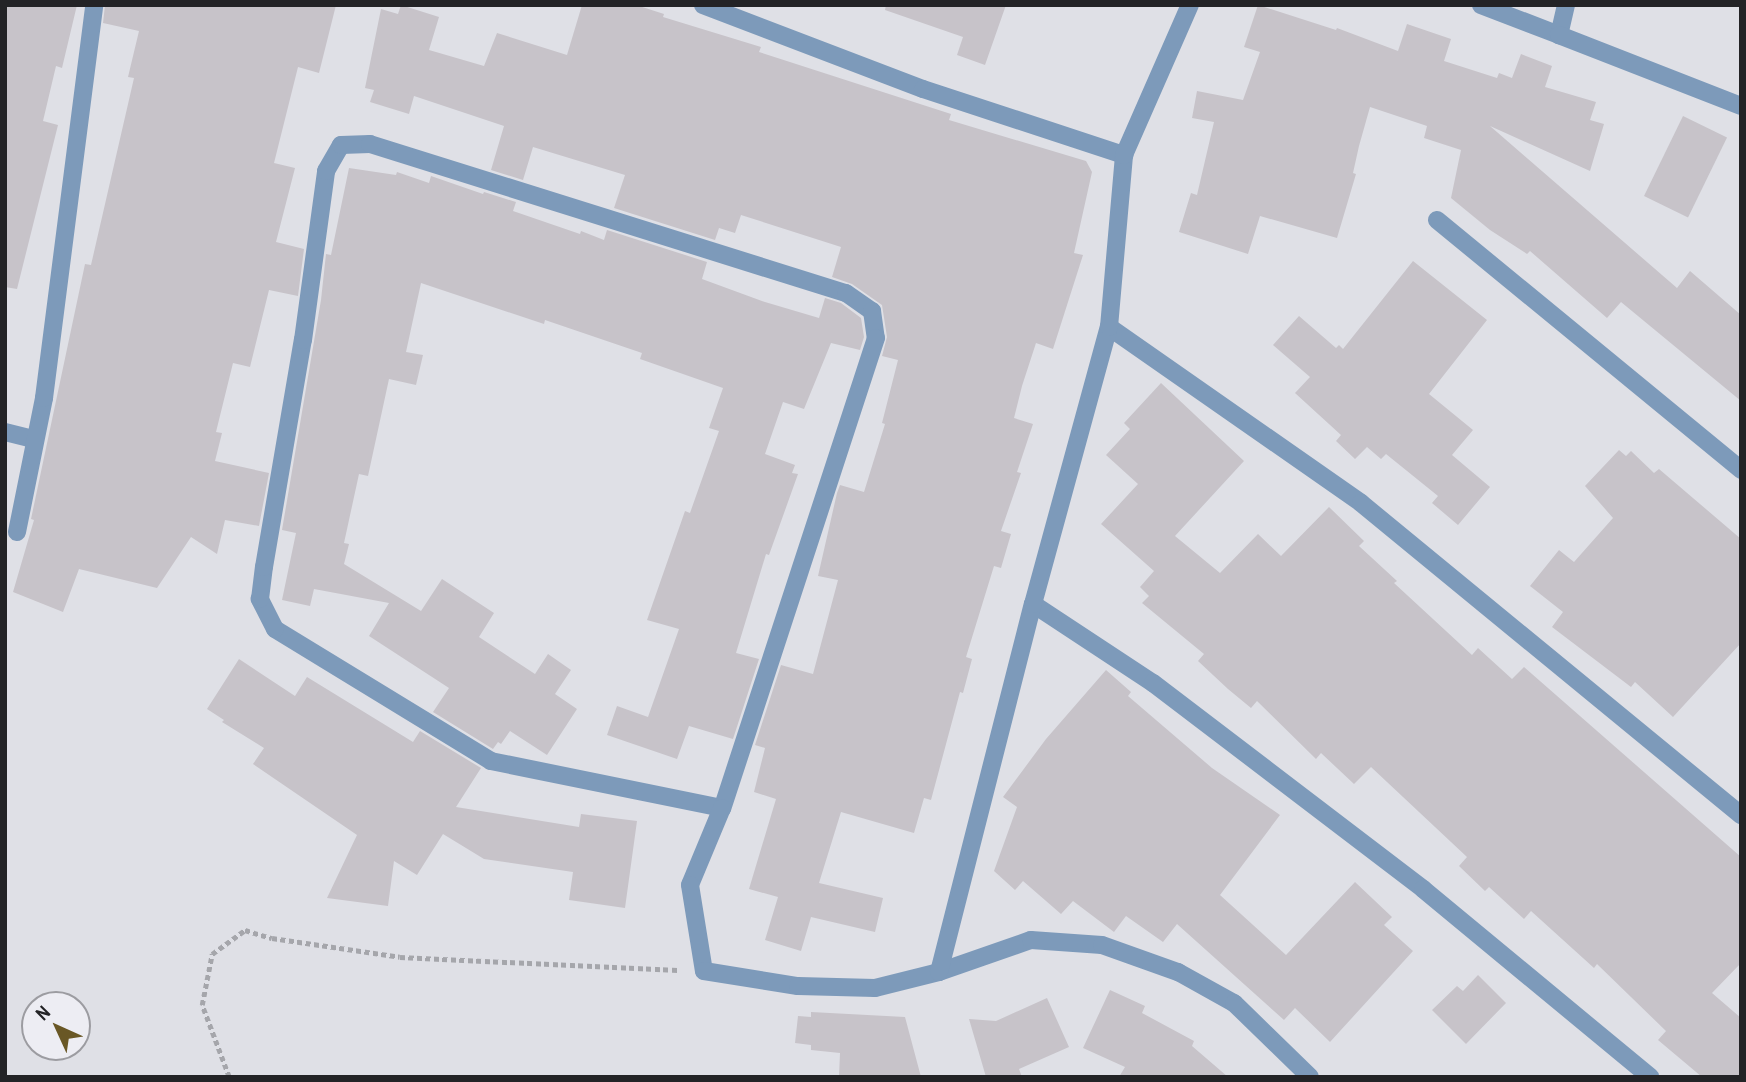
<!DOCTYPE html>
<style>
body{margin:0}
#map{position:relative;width:1746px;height:1082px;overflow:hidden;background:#dfe0e6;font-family:"Archivo Narrow",sans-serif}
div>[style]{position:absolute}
.building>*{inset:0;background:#c7c3c9;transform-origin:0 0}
.path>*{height:4.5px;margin-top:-2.25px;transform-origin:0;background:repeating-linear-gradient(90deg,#a5a6ab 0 5px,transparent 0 8.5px)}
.minor>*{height:18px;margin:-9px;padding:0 9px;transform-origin:9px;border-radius:9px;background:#7d9aba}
span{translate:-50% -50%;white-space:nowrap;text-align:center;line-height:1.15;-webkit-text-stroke:5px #ededf3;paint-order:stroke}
.frame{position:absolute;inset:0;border:7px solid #232326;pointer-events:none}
.north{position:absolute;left:21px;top:991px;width:70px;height:70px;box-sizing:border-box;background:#ededf3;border:2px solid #9c9ca1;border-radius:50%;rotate:315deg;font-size:19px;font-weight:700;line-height:28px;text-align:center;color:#232326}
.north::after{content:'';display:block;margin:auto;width:24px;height:32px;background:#695725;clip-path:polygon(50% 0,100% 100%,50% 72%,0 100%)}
</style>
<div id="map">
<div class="building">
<div style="clip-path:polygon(5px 5px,77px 5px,62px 68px,56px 66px,43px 121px,58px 125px,17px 289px,5px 287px)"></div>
<div style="clip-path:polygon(105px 5px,336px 5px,319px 73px,298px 67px,274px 163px,295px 168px,276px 242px,304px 249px,298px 296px,269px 290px,250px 367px,233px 363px,216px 432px,222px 433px,215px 461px,269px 473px,259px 526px,225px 520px,217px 554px,191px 537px,157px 588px,79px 569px,63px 612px,13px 592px,34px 520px,31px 519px,85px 264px,91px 265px,134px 78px,128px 77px,139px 31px,103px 23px)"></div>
<div style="clip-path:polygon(401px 5px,439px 17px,429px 50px,484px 66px,497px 33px,567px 55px,582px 5px,636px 5px,664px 14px,663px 17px,761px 47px,759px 52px,951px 114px,949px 120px,1086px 161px,1092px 172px,1074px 253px,1083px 255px,1053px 349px,1036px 343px,1022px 386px,1014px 418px,1033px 424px,1017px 472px,1021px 473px,1001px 531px,1011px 534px,1001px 568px,994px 566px,966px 657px,972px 659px,963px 693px,960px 692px,931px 800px,924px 798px,914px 833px,841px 812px,819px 883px,883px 898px,875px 932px,811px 917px,801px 951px,765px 940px,778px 897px,749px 889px,776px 799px,754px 792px,765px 748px,755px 745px,781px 665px,813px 674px,838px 580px,818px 576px,837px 493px,840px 485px,864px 492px,885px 424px,882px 423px,898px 360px,882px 356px,887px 337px,882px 305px,852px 284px,832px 277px,841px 247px,741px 215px,735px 233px,719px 228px,715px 240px,614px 208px,625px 175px,533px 147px,523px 180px,491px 170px,504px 126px,414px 96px,409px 114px,370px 102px,374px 90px,365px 88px,381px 9px,398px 14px)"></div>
<div style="clip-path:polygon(886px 5px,1006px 5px,985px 65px,957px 55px,963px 37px,885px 10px)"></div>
<div style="clip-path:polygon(1258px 5px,1336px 30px,1337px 28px,1398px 51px,1407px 24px,1451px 39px,1444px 61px,1497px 78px,1499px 73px,1512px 78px,1521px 54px,1552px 66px,1545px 87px,1596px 102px,1590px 120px,1604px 124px,1590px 171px,1490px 126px,1677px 288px,1690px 271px,1741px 315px,1741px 401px,1621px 302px,1607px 318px,1530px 251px,1527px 254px,1490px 230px,1451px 198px,1461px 150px,1424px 138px,1427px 126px,1370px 107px,1359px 146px,1353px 173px,1356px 174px,1337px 238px,1260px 216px,1248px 254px,1179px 232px,1191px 193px,1197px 195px,1214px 122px,1192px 118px,1197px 91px,1243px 100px,1260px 52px,1244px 47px)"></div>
<div style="left:1683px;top:116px;width:49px;height:89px;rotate:26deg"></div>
<div style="clip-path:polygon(349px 168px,396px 175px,397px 172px,429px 183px,431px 176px,483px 194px,484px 192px,516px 202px,513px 211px,580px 234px,581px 231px,604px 240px,607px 230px,707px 262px,702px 279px,765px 302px,819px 318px,825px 298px,841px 303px,861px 318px,864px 337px,860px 350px,831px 343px,804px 409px,783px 402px,765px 454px,795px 465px,792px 473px,798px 474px,769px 555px,766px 554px,736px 653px,759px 659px,733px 739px,689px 726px,677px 759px,607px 735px,617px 706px,648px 717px,679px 629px,647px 620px,685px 511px,690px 513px,719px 431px,709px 428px,723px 388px,640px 359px,642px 353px,545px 320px,544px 324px,421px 283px,406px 352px,423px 355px,416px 385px,389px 379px,368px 476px,359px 474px,344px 543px,349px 544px,344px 564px,421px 611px,442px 579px,494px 613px,479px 637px,535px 674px,548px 654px,571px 670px,555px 694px,577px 709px,547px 755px,510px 731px,501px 744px,498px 742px,493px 749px,433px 712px,449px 688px,369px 636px,389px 603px,314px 589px,310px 606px,282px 600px,296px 533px,282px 530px,321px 300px,326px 254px,331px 255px)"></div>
<div style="clip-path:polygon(1413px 261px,1487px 320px,1429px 394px,1473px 430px,1452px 455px,1490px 487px,1458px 525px,1432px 503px,1438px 496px,1386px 454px,1381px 459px,1367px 447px,1355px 459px,1336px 441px,1341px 435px,1295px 393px,1310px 377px,1273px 345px,1299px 316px,1336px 348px,1339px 345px,1343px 349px)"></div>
<div style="clip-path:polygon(1161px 383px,1244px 461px,1175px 536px,1220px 573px,1258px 534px,1281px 556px,1329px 507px,1364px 541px,1359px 546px,1397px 581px,1394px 583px,1472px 655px,1478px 648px,1512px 679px,1524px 667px,1741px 857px,1741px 963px,1712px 993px,1741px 1018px,1741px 1077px,1702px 1077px,1658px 1040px,1666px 1031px,1597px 964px,1594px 968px,1531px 911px,1524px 919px,1489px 887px,1485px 891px,1459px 866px,1467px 857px,1371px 767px,1354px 784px,1321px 753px,1316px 759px,1257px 701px,1251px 708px,1228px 689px,1198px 661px,1204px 654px,1142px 603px,1149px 596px,1140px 587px,1154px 571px,1101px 524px,1138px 484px,1106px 455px,1130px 429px,1124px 423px)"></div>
<div style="clip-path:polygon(1619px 450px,1626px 456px,1631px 451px,1654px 473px,1659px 469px,1741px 539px,1741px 643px,1673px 717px,1635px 682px,1631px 687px,1552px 627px,1563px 612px,1530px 586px,1559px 550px,1574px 562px,1613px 518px,1585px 486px)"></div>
<div style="clip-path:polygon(239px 659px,295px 696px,307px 677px,413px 742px,420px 731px,481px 768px,456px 807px,579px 827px,581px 814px,637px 821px,625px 908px,569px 900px,573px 872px,484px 859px,443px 834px,417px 875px,394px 861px,388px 906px,327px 898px,357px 835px,253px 764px,264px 748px,222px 722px,224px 720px,207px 709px)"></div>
<div style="clip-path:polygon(1106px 670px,1131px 692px,1128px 696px,1212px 768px,1280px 815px,1220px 895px,1286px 955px,1355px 882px,1392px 917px,1384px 925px,1413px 951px,1330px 1042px,1295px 1008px,1284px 1020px,1177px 924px,1163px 942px,1126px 916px,1114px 932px,1073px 901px,1061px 914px,1023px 881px,1015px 890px,994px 871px,1017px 807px,1003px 797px,1046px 739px)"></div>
<div style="clip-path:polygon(1478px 975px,1506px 1003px,1466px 1044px,1432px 1010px,1457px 986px,1463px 991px)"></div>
<div style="clip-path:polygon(1110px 990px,1145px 1006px,1142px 1013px,1194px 1041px,1192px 1046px,1228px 1077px,1119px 1077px,1125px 1067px,1083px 1048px)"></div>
<div style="clip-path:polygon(1047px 998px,1069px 1047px,1019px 1069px,1022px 1077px,986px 1077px,969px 1019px,996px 1021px)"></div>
<div style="clip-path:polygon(811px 1012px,905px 1017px,921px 1077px,839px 1077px,840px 1053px,811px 1050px,811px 1045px,795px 1043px,798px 1016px,811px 1017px)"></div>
</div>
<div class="path">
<div style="left:229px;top:1077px;width:77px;rotate:-110.6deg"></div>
<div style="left:202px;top:1005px;width:52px;rotate:-78.9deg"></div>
<div style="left:212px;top:954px;width:41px;rotate:-36deg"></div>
<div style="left:245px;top:930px;width:28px;rotate:17deg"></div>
<div style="left:272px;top:938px;width:129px;rotate:8.4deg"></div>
<div style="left:400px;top:957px;width:278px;rotate:2.7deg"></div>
</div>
<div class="minor">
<div style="left:703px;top:5px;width:235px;rotate:20.9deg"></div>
<div style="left:923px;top:89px;width:212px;rotate:18.2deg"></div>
<div style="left:1481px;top:5px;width:84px;rotate:21deg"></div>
<div style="left:1566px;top:5px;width:31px;rotate:103deg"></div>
<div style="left:1559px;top:35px;width:195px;rotate:21.3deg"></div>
<div style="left:1437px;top:220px;width:394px;rotate:39.4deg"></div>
<div style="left:1109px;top:327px;width:307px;rotate:34.9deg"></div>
<div style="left:1361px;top:503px;width:492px;rotate:39.4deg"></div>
<div style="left:5px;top:432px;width:29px;rotate:14deg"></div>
<div style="left:17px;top:532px;width:137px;rotate:-78.6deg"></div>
<div style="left:44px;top:398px;width:396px;rotate:-82.7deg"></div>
<div style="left:1033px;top:604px;width:144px;rotate:33.4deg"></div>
<div style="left:1153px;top:683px;width:340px;rotate:37.3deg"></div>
<div style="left:1423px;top:889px;width:295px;rotate:39.6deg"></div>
<div style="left:722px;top:808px;width:236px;rotate:-168.5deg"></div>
<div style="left:491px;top:761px;width:253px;rotate:-148.6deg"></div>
<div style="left:275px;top:629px;width:34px;rotate:-117deg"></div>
<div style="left:260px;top:599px;width:32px;rotate:-83deg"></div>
<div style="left:264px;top:567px;width:230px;rotate:-80.3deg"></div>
<div style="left:303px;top:340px;width:171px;rotate:-82.2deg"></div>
<div style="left:326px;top:171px;width:30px;rotate:-60deg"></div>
<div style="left:341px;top:145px;width:29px;rotate:-2deg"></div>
<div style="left:370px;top:144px;width:499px;rotate:17.4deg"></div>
<div style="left:846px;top:293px;width:32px;rotate:35deg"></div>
<div style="left:872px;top:311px;width:27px;rotate:82deg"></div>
<div style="left:876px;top:338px;width:495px;rotate:108.1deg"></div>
<div style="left:722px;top:808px;width:83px;rotate:112.6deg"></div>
<div style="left:690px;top:885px;width:87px;rotate:80.8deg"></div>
<div style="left:704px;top:971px;width:95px;rotate:9.1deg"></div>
<div style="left:798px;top:986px;width:77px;rotate:1.5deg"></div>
<div style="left:875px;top:988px;width:66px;rotate:-14deg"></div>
<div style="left:939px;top:972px;width:97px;rotate:-19.2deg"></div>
<div style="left:1031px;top:940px;width:71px;rotate:4deg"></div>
<div style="left:1102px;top:945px;width:81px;rotate:19.6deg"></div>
<div style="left:1178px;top:972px;width:64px;rotate:29deg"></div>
<div style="left:1234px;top:1003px;width:106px;rotate:44.2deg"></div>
<div style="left:939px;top:972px;width:380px;rotate:-75.7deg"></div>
<div style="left:1033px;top:604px;width:287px;rotate:-74.7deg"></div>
<div style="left:1109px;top:327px;width:173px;rotate:-85deg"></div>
<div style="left:1124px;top:155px;width:164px;rotate:-66.3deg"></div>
</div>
<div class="frame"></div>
<div class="north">N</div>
</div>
